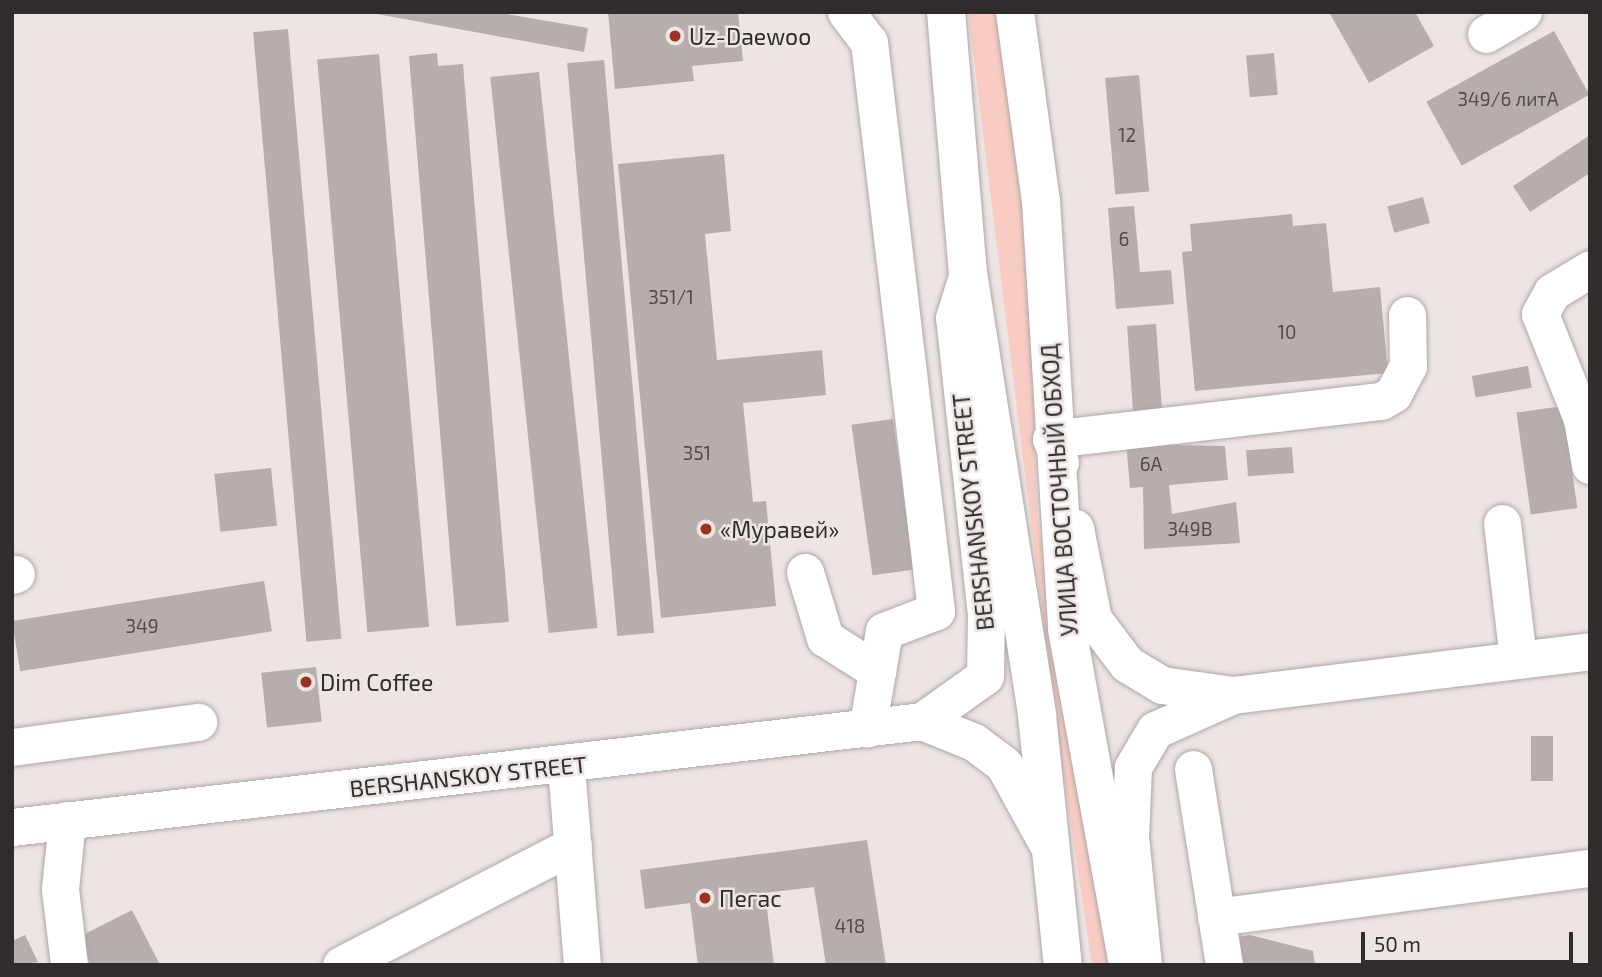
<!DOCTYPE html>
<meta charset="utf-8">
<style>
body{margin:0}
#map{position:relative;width:1602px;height:977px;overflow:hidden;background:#ede5e3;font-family:"Exo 2",sans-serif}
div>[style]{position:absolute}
.green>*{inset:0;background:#f8ccc2}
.building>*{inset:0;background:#b6aeac;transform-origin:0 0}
.roads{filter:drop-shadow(0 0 2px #afa7a6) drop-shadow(0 0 2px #afa7a6)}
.minor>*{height:37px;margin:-18.5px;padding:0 18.5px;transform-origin:18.5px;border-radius:18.5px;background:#fff}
.highway>*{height:38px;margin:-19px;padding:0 19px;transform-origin:19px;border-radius:19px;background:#fff}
.dots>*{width:19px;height:19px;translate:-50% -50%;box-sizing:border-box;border:4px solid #ede5e3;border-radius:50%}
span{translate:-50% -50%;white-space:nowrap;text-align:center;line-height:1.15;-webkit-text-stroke:5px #ede5e3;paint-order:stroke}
.number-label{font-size:19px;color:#514c4b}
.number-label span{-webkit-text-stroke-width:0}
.poi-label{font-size:23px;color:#2f2c2b}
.left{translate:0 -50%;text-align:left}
.street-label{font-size:23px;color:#2f2c2b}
.frame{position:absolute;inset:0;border:14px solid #2f2c2b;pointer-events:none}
.scale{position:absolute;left:1361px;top:932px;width:212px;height:32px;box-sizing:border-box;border:4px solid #2f2c2b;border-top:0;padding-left:9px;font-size:21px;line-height:24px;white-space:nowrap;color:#2f2c2b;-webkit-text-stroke:5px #ede5e3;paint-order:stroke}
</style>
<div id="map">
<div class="green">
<div style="clip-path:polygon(968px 12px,998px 12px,1028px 231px,1037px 514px,1109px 965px,1092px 965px,1055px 716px)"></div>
</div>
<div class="building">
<div style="clip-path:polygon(366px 12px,495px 12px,588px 28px,584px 52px)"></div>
<div style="clip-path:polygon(608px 12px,738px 12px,743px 61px,692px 66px,694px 81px,615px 89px)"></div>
<div style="clip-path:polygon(1329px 12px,1415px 12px,1434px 46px,1369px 83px)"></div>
<div style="left:288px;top:29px;width:612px;height:35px;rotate:85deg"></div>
<div style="left:1554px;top:31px;width:73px;height:146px;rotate:61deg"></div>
<div style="clip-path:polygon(437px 53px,438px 66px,463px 64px,509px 622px,456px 626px,409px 56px)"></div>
<div style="left:1274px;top:53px;width:42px;height:28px;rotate:85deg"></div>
<div style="left:379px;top:54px;width:575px;height:62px;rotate:85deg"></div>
<div style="left:604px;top:60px;width:575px;height:37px;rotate:85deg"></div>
<div style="left:539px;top:72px;width:559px;height:49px;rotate:84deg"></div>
<div style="left:1139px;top:75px;width:117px;height:34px;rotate:85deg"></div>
<div style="clip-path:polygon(1590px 135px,1590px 173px,1530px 212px,1513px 186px)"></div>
<div style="clip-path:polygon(724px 154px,731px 231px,705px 234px,717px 360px,822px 350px,826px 395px,743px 403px,753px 502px,766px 501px,776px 606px,661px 618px,618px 164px)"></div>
<div style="left:1423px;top:197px;width:27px;height:37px;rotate:75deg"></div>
<div style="clip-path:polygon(1134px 206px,1140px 272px,1171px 270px,1174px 304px,1116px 309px,1108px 208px)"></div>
<div style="clip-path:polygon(1292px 214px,1293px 226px,1326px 223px,1333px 292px,1380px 287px,1388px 373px,1195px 391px,1182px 252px,1192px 251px,1190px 224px)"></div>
<div style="left:1156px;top:324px;width:87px;height:29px;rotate:86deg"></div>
<div style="left:1528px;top:366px;width:22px;height:57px;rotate:80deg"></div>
<div style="left:1563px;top:406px;width:103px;height:47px;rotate:82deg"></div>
<div style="left:893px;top:419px;width:152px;height:42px;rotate:82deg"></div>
<div style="clip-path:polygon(1172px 439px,1172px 445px,1225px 446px,1228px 480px,1169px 485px,1172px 514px,1236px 502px,1240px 543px,1144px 549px,1143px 487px,1130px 488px,1126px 442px)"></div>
<div style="left:1292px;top:447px;width:26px;height:46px;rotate:86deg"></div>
<div style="left:271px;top:468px;width:58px;height:57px;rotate:84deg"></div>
<div style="left:264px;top:581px;width:51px;height:255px;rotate:81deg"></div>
<div style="left:316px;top:667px;width:55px;height:55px;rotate:84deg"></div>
<div style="left:1531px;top:736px;width:22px;height:45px"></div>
<div style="clip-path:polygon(867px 840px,886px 965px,826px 965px,814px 887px,765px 893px,774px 965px,698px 965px,690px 903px,645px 909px,640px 870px)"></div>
<div style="clip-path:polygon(132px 910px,160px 965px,91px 965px,77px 938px)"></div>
<div style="clip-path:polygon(25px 935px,38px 962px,12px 965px,12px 941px)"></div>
<div style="clip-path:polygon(1250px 935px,1313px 951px,1315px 965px,1236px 965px,1232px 938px)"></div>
</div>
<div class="roads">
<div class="minor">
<div style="left:846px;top:12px;width:38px;rotate:53deg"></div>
<div style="left:869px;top:42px;width:573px;rotate:83.28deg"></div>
<div style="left:936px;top:611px;width:56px;rotate:159deg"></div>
<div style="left:884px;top:631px;width:99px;rotate:99.8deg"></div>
<div style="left:1486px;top:34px;width:43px;rotate:-30.7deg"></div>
<div style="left:1590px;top:269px;width:44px;rotate:148.8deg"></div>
<div style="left:1552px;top:292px;width:25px;rotate:119deg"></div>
<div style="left:1540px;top:314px;width:113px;rotate:68.2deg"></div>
<div style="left:1582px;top:419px;width:47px;rotate:80.1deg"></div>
<div style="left:1060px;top:462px;width:25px;rotate:-111deg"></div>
<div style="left:1051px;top:439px;width:332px;rotate:-6.6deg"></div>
<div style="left:1381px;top:401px;width:14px;rotate:-30deg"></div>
<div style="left:1393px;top:394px;width:32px;rotate:-62deg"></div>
<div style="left:1408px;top:366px;width:51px;rotate:-91.1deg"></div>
<div style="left:1502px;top:523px;width:137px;rotate:83.3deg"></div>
<div style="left:1075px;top:528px;width:93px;rotate:78.8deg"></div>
<div style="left:1093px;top:619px;width:56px;rotate:52.9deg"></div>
<div style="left:1127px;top:664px;width:41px;rotate:31deg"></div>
<div style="left:1162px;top:685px;width:72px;rotate:8deg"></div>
<div style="left:805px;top:572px;width:69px;rotate:73.1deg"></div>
<div style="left:825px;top:638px;width:62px;rotate:32.4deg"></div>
<div style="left:12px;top:575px;width:4px;rotate:-14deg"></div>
<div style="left:922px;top:721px;width:56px;rotate:22deg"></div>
<div style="left:974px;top:742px;width:38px;rotate:37deg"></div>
<div style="left:1004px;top:765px;width:94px;rotate:61.2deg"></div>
<div style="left:12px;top:747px;width:188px;rotate:-7.7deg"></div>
<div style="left:566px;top:766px;width:200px;rotate:85.4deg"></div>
<div style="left:1193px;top:769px;width:198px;rotate:81deg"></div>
<div style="left:67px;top:820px;width:69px;rotate:95.8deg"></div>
<div style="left:60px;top:889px;width:77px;rotate:83.2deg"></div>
<div style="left:12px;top:827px;width:916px;rotate:-6.64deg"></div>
<div style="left:922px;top:721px;width:77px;rotate:-35.5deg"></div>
<div style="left:985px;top:676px;width:61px;rotate:-89.1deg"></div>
<div style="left:986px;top:615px;width:299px;rotate:-96.1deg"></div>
<div style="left:954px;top:318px;width:47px;rotate:-72.7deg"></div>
<div style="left:1216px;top:917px;width:377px;rotate:-7.5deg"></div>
<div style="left:341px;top:965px;width:261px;rotate:-27.3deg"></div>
<div style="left:1143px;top:965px;width:130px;rotate:-95.8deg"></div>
<div style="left:1130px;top:836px;width:69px;rotate:-87.5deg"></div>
<div style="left:1133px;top:767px;width:43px;rotate:-59.3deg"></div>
<div style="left:1155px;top:730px;width:85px;rotate:-24.2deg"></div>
<div style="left:1233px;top:695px;width:360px;rotate:-7deg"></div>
</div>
<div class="highway">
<div style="left:946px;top:12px;width:262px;rotate:85.2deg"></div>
<div style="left:968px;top:273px;width:447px;rotate:81.1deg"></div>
<div style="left:1037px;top:715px;width:251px;rotate:84.1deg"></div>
<div style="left:1015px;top:12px;width:191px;rotate:82.2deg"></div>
<div style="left:1041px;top:201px;width:429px;rotate:86.5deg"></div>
<div style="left:1067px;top:629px;width:341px;rotate:79.7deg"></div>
</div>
</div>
<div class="dots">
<div style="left:675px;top:36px;background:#9c3320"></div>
<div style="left:706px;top:529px;background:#9c3320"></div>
<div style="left:306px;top:682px;background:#9c3320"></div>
<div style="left:705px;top:898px;background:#9c3320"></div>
</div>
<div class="number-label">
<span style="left:1508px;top:99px">349/6 литА</span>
<span style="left:1127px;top:135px">12</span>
<span style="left:1124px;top:239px">6</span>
<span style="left:671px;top:297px">351/1</span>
<span style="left:1287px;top:332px">10</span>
<span style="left:697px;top:453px">351</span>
<span style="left:1151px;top:464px">6А</span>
<span style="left:1190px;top:529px">349В</span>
<span style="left:142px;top:626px">349</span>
<span style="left:850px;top:926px">418</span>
</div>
<div class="poi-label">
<span class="left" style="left:689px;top:36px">Uz-Daewoo</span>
<span class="left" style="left:720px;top:529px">«Муравей»</span>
<span class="left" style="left:320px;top:682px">Dim Coffee</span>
<span class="left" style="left:719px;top:898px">Пегас</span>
</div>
<div class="street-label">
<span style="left:1059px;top:490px;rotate:-94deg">УЛИЦА ВОСТОЧНЫЙ ОБХОД</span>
<span style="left:973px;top:512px;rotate:-96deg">BERSHANSKOY STREET</span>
<span style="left:468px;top:776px;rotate:-6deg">BERSHANSKOY STREET</span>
</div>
<div class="frame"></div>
<div class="scale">50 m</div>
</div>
